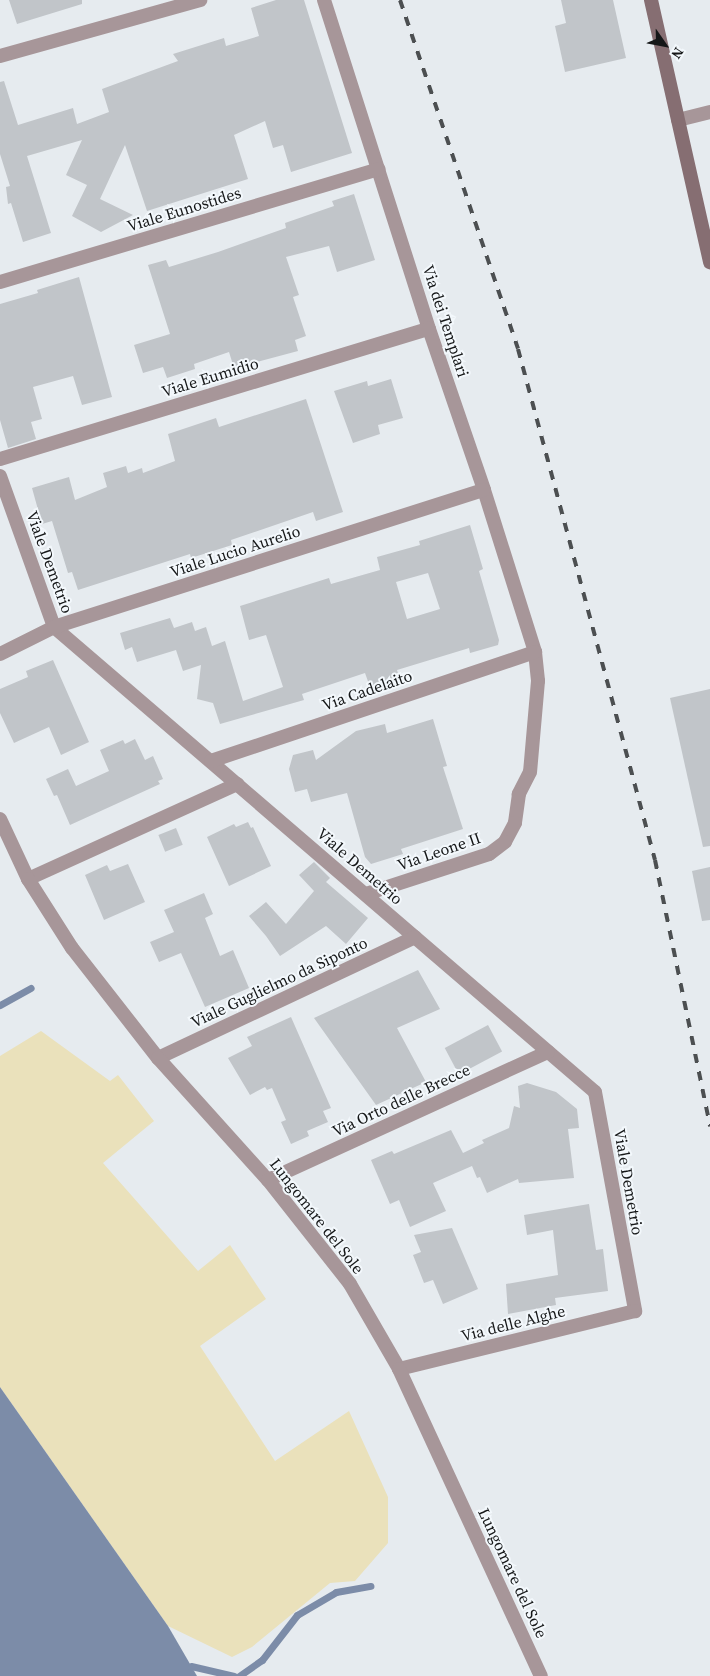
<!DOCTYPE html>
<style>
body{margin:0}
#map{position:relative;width:710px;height:1676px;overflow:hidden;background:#e6ebef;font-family:"Source Serif 4",serif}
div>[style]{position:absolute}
.sand>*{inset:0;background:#eae1bb}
.water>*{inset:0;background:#7c8ca8}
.stream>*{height:7px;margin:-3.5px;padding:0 3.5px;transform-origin:3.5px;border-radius:3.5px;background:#7c8ca8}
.building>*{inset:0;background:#c1c5c9;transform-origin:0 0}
.minor>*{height:14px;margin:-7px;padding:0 7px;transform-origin:7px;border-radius:7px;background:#a79699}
.tertiary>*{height:14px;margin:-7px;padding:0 7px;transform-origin:7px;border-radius:7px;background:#a79699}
.secondary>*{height:14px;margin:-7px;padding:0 7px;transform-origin:7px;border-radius:7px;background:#866e72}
.rail>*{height:4px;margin-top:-2px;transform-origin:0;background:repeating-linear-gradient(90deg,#4c4f51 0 9px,transparent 0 18px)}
span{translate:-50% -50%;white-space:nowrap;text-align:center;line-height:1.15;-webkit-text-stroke:4px #f3f8fc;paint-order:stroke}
.street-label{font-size:16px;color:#151718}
.north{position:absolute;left:640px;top:20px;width:50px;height:50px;-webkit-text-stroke:4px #f3f8fc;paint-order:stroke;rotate:123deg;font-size:14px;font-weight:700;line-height:20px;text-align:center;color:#151718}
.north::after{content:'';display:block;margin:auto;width:18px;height:22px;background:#151718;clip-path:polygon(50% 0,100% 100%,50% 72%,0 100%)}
</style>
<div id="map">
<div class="sand">
<div style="clip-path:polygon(41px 1031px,110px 1081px,118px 1075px,154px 1121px,103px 1163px,198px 1271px,230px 1245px,266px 1299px,200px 1346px,275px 1461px,349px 1411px,388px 1497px,388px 1543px,355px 1581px,330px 1583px,252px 1647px,232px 1657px,168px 1626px,0 1387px,0 1056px)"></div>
</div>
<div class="water">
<div style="clip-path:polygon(0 1387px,168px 1626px,197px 1676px,0 1676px)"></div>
</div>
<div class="stream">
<div style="left:0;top:1005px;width:35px;rotate:-29deg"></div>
<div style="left:191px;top:1666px;width:44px;rotate:13.1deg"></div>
<div style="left:239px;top:1676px;width:28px;rotate:-35deg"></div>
<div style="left:262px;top:1660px;width:57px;rotate:-52.1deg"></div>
<div style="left:297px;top:1615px;width:45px;rotate:-30.5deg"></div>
<div style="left:336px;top:1592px;width:35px;rotate:-10deg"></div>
</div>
<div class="building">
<div style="clip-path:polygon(9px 0,82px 0,82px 4px,17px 24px)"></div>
<div style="clip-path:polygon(276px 0,304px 0,352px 153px,291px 172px,283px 145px,273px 148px,265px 121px,234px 135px,248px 179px,147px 211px,125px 145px,100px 199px,133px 215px,101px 232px,72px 216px,87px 185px,66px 175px,82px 140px,27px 156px,51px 233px,23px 242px,11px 203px,8px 204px,6px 187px,10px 186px,0 154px,0 82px,4px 81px,18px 125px,73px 108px,77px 124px,109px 112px,102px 89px,178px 61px,173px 54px,224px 38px,226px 46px,259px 36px,251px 8px)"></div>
<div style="clip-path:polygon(561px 0,613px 0,626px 58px,565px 72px,555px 26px,566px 23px)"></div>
<div style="clip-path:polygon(354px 194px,375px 260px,337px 272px,329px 246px,286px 257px,299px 295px,293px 297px,306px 336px,295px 340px,298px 351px,234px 368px,229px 352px,194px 364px,195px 369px,167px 378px,163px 367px,143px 373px,134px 345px,170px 334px,148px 265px,166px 260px,169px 267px,218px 252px,286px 228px,285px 223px,334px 206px,332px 201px)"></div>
<div style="clip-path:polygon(79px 277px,112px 397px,82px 405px,73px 376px,33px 387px,42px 419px,31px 422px,36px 439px,8px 448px,0 420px,0 304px,38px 293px,37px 290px)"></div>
<div style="clip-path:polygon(391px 379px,403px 418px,378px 425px,380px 434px,353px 443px,334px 391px,367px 381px,368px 386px)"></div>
<div style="clip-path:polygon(306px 399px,343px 512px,316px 521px,313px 512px,231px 540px,232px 545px,191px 558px,190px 554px,78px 590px,72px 572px,68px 573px,52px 521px,42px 524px,32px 488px,69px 477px,75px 500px,107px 487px,103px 473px,126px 466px,128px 473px,142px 468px,143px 473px,175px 461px,168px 434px,216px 418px,219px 427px)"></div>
<div style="clip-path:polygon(evenodd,470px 525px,483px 569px,479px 571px,499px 640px,498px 645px,470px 653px,469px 648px,466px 649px,397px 670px,399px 677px,370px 687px,365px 673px,302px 694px,304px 700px,220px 724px,213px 703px,197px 699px,201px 665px,183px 671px,176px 650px,137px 662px,132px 647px,125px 650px,120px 633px,170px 618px,174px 628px,192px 622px,195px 631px,206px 627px,212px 646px,225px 641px,243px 701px,283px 687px,266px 635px,249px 640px,240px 606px,329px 578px,331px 584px,380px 570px,377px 557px,420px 545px,419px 541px,470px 525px,428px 573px,440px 609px,407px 619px,396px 582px,428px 573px)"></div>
<div style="clip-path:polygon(53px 660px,89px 742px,61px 755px,49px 727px,14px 743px,0 713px,0 689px,28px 677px,26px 671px)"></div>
<div style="clip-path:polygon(710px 689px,710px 846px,703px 847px,670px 698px)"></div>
<div style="clip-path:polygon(433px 719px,447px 766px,443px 767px,463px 829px,401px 849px,403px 854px,371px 864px,365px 857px,347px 793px,311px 802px,307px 789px,295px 792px,289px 769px,293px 755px,313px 750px,316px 760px,356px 731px,385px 724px,387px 733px)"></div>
<div style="clip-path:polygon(135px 739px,145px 760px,153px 756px,163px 779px,158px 781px,160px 784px,70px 825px,57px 795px,54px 796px,46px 779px,68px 769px,76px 786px,109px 771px,100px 750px,123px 740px,125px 744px)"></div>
<div style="clip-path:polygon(248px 822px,251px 828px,253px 827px,271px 866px,229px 886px,207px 837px,234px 824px,236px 827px)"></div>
<div style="left:176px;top:828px;width:18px;height:19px;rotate:68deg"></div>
<div style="clip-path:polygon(314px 862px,330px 878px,326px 882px,368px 918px,346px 944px,326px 926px,280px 956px,266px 936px,249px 916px,266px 902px,286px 924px,314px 891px,299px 875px)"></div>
<div style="clip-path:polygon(128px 864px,145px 902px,104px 920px,85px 875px,107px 865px,110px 871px)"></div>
<div style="clip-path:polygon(710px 867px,710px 920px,702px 921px,692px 871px)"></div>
<div style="clip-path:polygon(204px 893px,213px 914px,205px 918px,220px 956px,233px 950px,249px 988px,205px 1007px,181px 953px,159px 962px,150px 942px,174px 932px,164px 910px)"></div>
<div style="clip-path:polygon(418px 970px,440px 1009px,397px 1028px,426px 1082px,376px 1105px,314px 1018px)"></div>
<div style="clip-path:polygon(291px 1017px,331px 1108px,323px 1111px,328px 1122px,307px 1131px,309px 1136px,291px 1144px,281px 1122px,286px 1120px,272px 1088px,267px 1090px,265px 1087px,250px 1095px,228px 1058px,252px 1046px,247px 1037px)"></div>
<div style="left:488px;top:1025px;width:30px;height:49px;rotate:62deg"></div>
<div style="clip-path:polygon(527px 1083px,556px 1092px,577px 1109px,579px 1128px,568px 1129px,574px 1178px,519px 1183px,518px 1179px,487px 1193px,480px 1177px,477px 1178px,472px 1166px,433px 1183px,446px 1211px,410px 1227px,399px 1200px,390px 1204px,371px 1160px,392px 1151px,394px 1154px,451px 1130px,463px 1153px,484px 1143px,482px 1140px,509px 1128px,514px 1106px,520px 1108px,518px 1086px)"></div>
<div style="clip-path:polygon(589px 1204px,596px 1250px,603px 1249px,608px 1291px,555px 1298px,556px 1305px,508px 1314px,506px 1284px,558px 1275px,553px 1230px,527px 1235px,524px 1215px)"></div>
<div style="clip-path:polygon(452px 1228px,478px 1289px,443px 1304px,433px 1280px,424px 1283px,413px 1255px,421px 1252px,414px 1235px)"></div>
</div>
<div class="minor">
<div style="left:324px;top:0;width:345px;rotate:72.3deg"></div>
<div style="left:429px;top:329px;width:170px;rotate:71.1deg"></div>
<div style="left:484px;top:490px;width:170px;rotate:72.5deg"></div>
<div style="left:535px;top:652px;width:29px;rotate:84deg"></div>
<div style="left:538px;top:681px;width:91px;rotate:95deg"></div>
<div style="left:530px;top:772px;width:25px;rotate:117deg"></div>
<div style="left:519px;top:794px;width:29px;rotate:98deg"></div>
<div style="left:515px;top:823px;width:21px;rotate:118deg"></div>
<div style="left:505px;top:842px;width:20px;rotate:143deg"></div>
<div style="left:489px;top:854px;width:129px;rotate:162deg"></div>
<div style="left:0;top:56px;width:208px;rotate:-15.6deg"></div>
<div style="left:678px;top:120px;width:33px;rotate:-14deg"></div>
<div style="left:0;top:282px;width:395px;rotate:-16.6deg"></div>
<div style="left:0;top:459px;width:448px;rotate:-16.9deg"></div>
<div style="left:0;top:476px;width:160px;rotate:70.3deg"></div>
<div style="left:54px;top:627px;width:713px;rotate:40.68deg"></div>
<div style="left:595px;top:1092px;width:223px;rotate:79.6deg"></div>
<div style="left:635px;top:1311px;width:243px;rotate:166.2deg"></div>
<div style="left:0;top:654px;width:60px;rotate:-26.6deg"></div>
<div style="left:54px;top:627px;width:451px;rotate:-17.7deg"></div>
<div style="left:211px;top:761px;width:342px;rotate:-18.6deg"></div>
<div style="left:28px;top:879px;width:230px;rotate:-24.4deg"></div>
<div style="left:158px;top:1058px;width:284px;rotate:-25.2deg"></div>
<div style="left:268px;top:1180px;width:308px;rotate:-24.6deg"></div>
</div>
<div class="tertiary">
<div style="left:0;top:819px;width:66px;rotate:65deg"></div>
<div style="left:28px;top:879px;width:82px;rotate:57.5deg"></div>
<div style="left:72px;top:948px;width:140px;rotate:52deg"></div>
<div style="left:158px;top:1058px;width:164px;rotate:48deg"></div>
<div style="left:268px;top:1180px;width:132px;rotate:51.7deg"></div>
<div style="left:350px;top:1284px;width:98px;rotate:60deg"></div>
<div style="left:399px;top:1369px;width:338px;rotate:65.2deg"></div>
</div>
<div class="secondary">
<div style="left:651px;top:0;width:269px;rotate:77.3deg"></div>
</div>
<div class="rail">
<div style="left:400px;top:0;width:368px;rotate:71.3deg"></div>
<div style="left:518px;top:349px;width:529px;rotate:74.99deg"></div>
<div style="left:655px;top:860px;width:272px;rotate:78.3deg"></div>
</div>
<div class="street-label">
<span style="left:184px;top:209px;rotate:-17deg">Viale Eunostides</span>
<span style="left:446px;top:321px;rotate:72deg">Via dei Templari</span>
<span style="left:210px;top:377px;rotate:-17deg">Viale Eumidio</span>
<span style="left:235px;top:551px;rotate:-18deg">Viale Lucio Aurelio</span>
<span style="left:50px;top:562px;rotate:70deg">Viale Demetrio</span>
<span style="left:367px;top:690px;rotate:-19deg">Via Cadelaito</span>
<span style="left:439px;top:851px;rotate:-19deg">Via Leone II</span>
<span style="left:360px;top:866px;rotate:41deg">Viale Demetrio</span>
<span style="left:279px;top:982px;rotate:-25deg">Viale Guglielmo da Siponto</span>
<span style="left:401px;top:1100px;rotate:-25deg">Via Orto delle Brecce</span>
<span style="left:629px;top:1182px;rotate:80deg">Viale Demetrio</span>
<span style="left:317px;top:1216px;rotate:52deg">Lungomare del Sole</span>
<span style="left:513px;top:1323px;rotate:-14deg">Via delle Alghe</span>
<span style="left:513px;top:1573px;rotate:65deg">Lungomare del Sole</span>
</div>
<div class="north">N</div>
</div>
